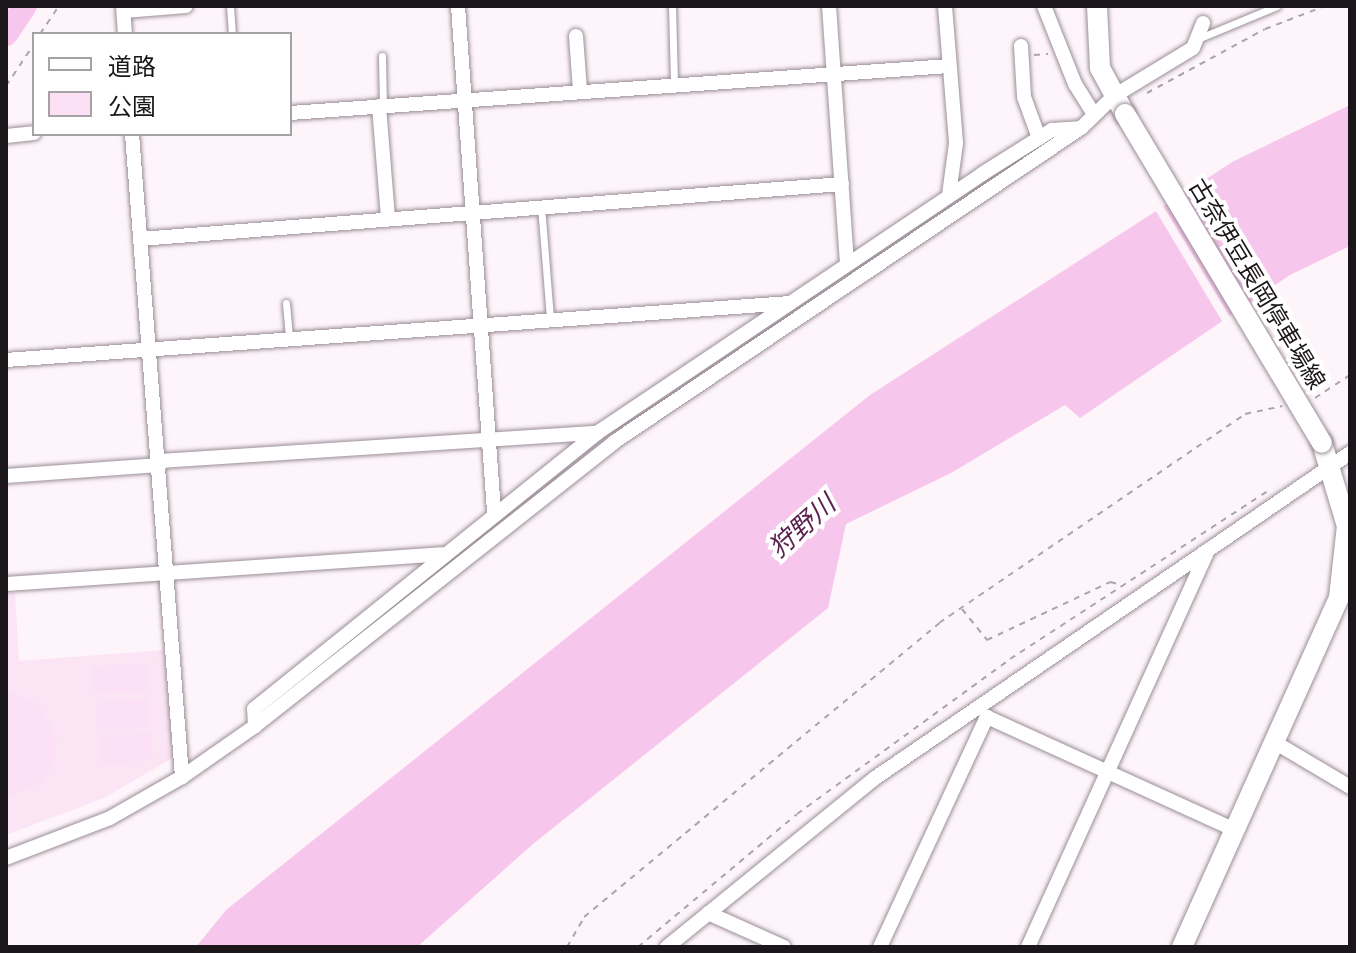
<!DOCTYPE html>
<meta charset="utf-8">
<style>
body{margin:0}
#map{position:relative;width:1356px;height:953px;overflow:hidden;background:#fef5fb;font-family:Quicksand,"Noto Sans JP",sans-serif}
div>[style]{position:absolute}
.built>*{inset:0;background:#fbe5f5}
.green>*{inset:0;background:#fce0f5;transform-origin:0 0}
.water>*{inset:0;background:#f7c6ec}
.pier>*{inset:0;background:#fef5fb;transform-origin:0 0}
.river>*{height:24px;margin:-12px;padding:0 12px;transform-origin:12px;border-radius:12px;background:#f7c6ec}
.path>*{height:2px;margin-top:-1px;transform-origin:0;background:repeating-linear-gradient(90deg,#aba4a9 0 6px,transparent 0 12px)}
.roads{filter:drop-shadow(0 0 2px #9b8d97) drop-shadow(0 0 2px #9b8d97)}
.service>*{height:7px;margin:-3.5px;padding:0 3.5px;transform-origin:3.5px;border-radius:3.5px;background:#fff}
.minor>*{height:14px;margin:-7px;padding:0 7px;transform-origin:7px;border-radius:7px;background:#fff}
.secondary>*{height:20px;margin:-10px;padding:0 10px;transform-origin:10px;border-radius:10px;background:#fff}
.bridges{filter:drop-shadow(0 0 2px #9b8d97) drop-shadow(0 0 2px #9b8d97)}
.secondary-bridge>*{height:20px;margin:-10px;padding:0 10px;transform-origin:10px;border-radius:10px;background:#fff}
span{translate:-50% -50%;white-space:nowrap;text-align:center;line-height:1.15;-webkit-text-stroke:8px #fff;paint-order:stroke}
.street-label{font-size:24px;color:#1b161a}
.water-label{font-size:26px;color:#5a2150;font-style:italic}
.frame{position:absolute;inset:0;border:8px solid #1b161a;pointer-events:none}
.legend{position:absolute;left:32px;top:32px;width:260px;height:104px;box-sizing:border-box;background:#fff;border:2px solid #a4a2a3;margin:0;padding:10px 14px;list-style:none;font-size:24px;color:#1b161a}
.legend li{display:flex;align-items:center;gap:16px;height:40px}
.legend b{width:40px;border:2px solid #a4a2a3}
</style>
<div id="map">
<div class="built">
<div style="clip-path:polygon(6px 593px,15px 593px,19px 661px,164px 650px,173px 758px,104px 798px,6px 835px)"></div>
</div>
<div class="green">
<div style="left:146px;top:663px;width:27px;height:54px;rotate:86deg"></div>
<div style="clip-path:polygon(6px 692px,32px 699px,44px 711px,57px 740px,55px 762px,40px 784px,6px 797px)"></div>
<div style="left:148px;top:699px;width:27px;height:53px;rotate:86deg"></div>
<div style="left:151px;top:733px;width:27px;height:53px;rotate:86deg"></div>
</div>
<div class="water">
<div style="clip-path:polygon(1350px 105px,1350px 246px,1290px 275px,1080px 418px,1065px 405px,951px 473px,846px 524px,828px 608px,533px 844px,417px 947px,196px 947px,226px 910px,870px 395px,1234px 161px)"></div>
</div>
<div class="pier">
<div style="left:1161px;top:202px;width:136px;height:9px;rotate:59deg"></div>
</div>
<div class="river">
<div style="left:6px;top:34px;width:34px;rotate:-56deg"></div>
</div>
<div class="path">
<div style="left:40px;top:34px;width:34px;rotate:-56deg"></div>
<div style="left:1034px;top:55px;width:14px;rotate:-4deg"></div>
<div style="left:6px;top:86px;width:50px;rotate:-56.3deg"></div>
<div style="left:1147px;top:93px;width:134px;rotate:-28.5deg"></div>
<div style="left:1265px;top:29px;width:64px;rotate:-21deg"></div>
<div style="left:1315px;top:398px;width:42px;rotate:-33.3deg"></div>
<div style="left:962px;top:609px;width:40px;rotate:51deg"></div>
<div style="left:987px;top:640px;width:136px;rotate:-25.2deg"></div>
<div style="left:1110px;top:582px;width:9px;rotate:13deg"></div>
<div style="left:567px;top:947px;width:34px;rotate:-60deg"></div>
<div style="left:584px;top:917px;width:461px;rotate:-39.6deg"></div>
<div style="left:939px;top:623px;width:371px;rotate:-34.3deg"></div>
<div style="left:1245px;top:414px;width:38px;rotate:-12deg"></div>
<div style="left:638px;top:947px;width:207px;rotate:-39.9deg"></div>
<div style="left:797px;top:814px;width:263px;rotate:-36deg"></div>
<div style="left:1010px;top:659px;width:308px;rotate:-33.1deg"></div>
</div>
<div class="roads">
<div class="service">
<div style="left:230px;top:6px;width:28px;rotate:86deg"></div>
<div style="left:672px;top:6px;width:78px;rotate:88.5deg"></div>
<div style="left:1200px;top:38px;width:83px;rotate:-22.6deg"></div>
<div style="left:382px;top:56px;width:50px;rotate:88.9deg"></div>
<div style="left:541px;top:206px;width:113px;rotate:85.4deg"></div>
<div style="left:286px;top:303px;width:36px;rotate:85deg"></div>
</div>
<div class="minor">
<div style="left:123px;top:6px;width:28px;rotate:86deg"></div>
<div style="left:458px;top:6px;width:507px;rotate:85.93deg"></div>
<div style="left:829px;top:6px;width:257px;rotate:86deg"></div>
<div style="left:945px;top:6px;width:137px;rotate:85.4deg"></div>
<div style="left:956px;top:143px;width:52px;rotate:97.7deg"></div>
<div style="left:1044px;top:6px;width:84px;rotate:68.3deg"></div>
<div style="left:1075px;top:84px;width:36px;rotate:58deg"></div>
<div style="left:124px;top:11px;width:62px;rotate:-4.6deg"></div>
<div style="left:576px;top:36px;width:55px;rotate:85.8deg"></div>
<div style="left:1021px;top:46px;width:51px;rotate:86.6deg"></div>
<div style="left:1024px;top:97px;width:44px;rotate:69.9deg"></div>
<div style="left:379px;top:106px;width:112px;rotate:85.4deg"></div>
<div style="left:290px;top:113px;width:661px;rotate:-4.08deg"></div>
<div style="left:132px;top:134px;width:645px;rotate:85.55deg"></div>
<div style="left:6px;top:136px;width:28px;rotate:-6deg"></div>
<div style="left:140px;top:239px;width:704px;rotate:-4.48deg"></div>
<div style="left:6px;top:360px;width:785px;rotate:-4.16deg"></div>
<div style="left:159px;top:461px;width:439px;rotate:-3.7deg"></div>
<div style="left:6px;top:476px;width:154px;rotate:-4.1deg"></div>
<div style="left:6px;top:584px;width:437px;rotate:-3.9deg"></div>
<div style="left:255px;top:726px;width:17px;rotate:-93deg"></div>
<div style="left:254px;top:709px;width:440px;rotate:-38.8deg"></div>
<div style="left:597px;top:433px;width:464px;rotate:-33.9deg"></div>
<div style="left:982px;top:174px;width:83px;rotate:-32.2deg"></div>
<div style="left:1052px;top:130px;width:27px;rotate:-4deg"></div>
<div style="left:1276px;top:743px;width:86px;rotate:30.7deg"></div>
<div style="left:6px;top:858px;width:111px;rotate:-21deg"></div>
<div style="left:110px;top:818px;width:83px;rotate:-29.7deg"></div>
<div style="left:182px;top:777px;width:89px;rotate:-34.9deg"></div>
<div style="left:255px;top:726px;width:458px;rotate:-38.3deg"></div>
<div style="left:614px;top:442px;width:563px;rotate:-33.92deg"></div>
<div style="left:1081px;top:128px;width:46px;rotate:-44.1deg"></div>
<div style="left:1114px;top:96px;width:92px;rotate:-31.3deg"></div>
<div style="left:1193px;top:48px;width:27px;rotate:-68deg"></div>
<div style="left:708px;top:913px;width:83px;rotate:24.1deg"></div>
<div style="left:667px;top:947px;width:268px;rotate:-39.1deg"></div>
<div style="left:875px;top:778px;width:576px;rotate:-34.38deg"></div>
<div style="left:880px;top:947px;width:254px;rotate:-65.1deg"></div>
<div style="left:987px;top:717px;width:273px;rotate:24.5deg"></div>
<div style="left:1028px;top:947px;width:431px;rotate:-65.6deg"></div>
</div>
<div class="secondary">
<div style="left:1097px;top:6px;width:62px;rotate:87.2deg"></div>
<div style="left:1100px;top:68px;width:52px;rotate:61.5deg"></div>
<div style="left:1182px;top:947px;width:384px;rotate:-65.8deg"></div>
<div style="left:1339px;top:597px;width:71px;rotate:-83.6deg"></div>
<div style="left:1347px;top:526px;width:87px;rotate:-106.8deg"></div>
</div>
</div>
<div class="bridges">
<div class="secondary-bridge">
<div style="left:1125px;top:114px;width:383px;rotate:59.1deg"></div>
</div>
</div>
<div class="street-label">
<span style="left:1257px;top:284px;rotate:59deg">古奈伊豆長岡停車場線</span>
</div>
<div class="water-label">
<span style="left:802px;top:526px;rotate:-42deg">狩野川</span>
</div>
<div class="frame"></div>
<ul class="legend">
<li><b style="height:10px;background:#fff"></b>道路</li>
<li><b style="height:22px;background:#fce0f5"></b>公園</li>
</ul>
</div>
